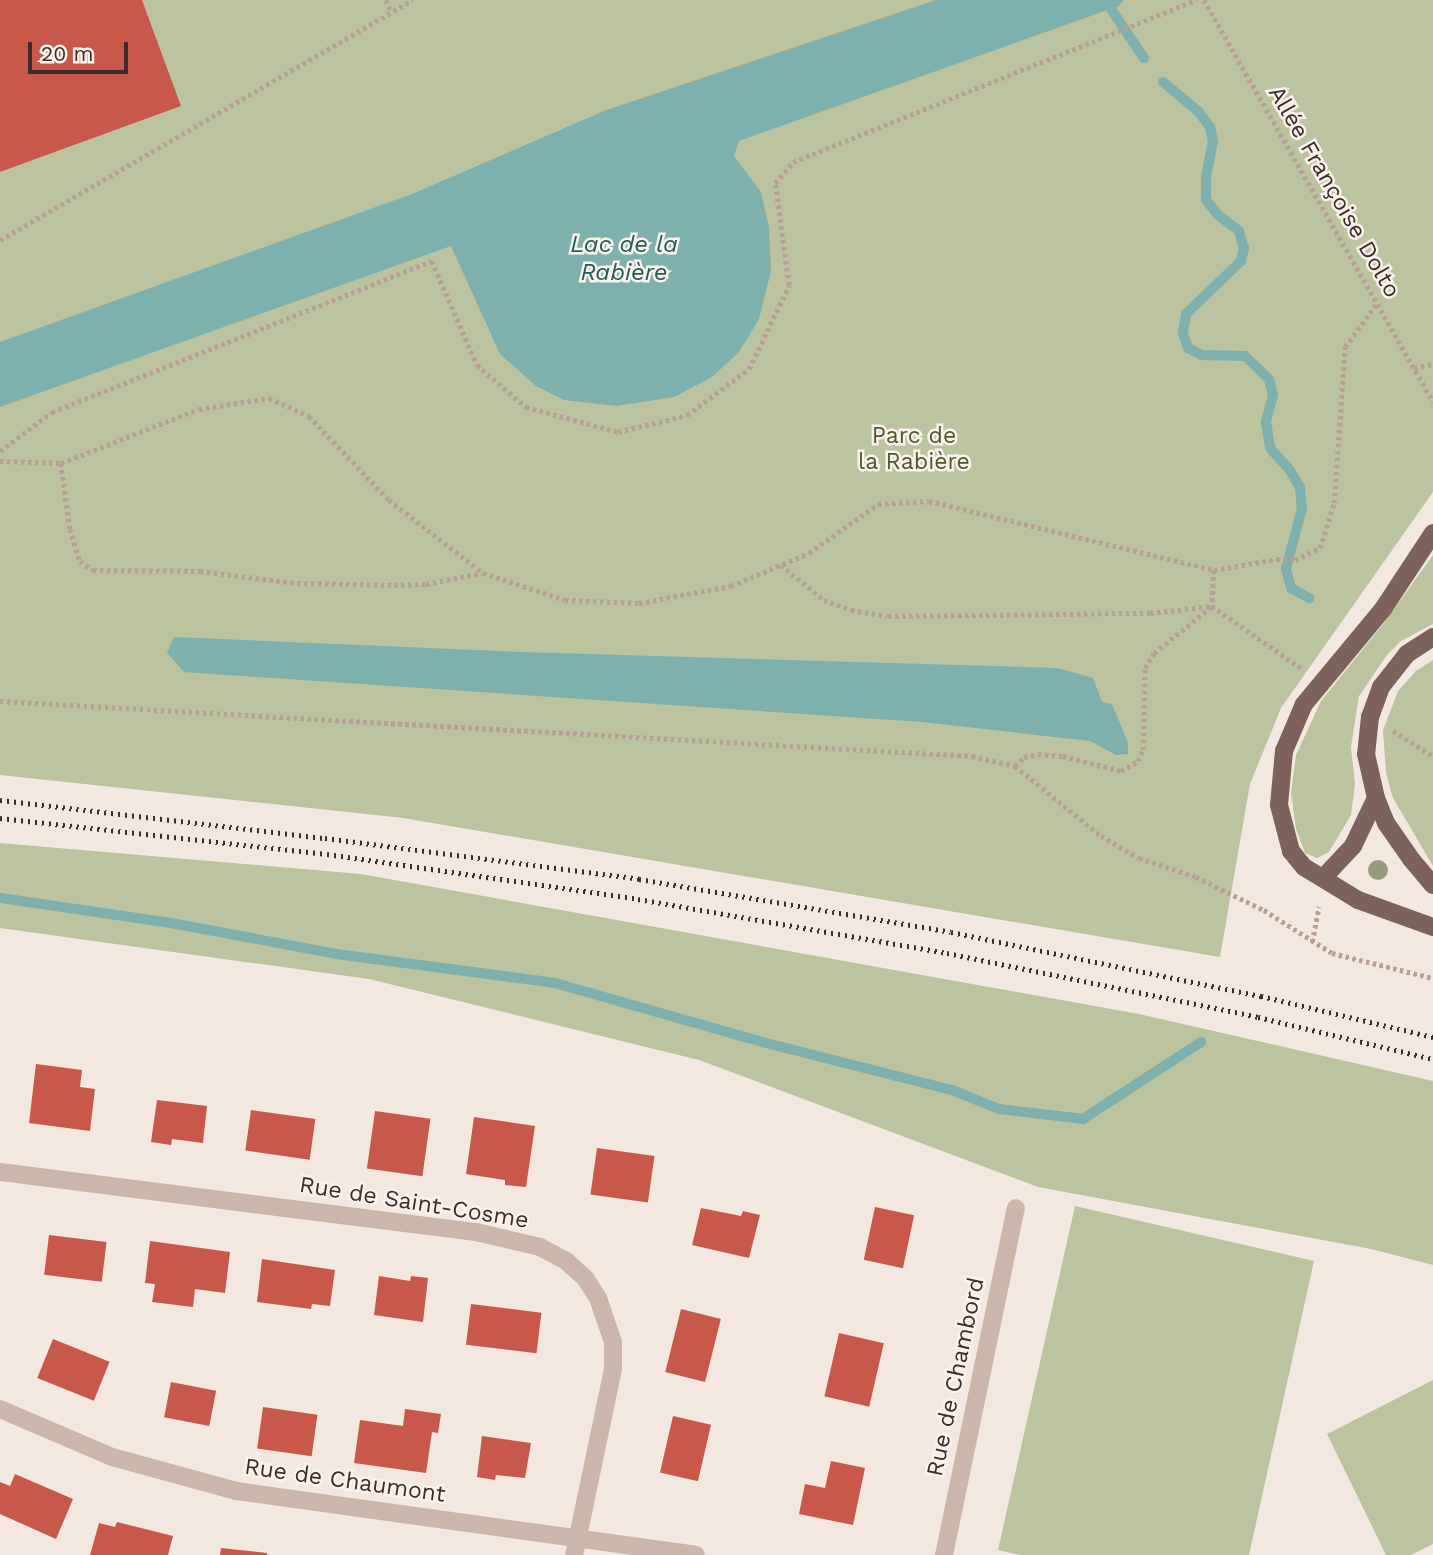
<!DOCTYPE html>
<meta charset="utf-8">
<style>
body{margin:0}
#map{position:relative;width:1433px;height:1555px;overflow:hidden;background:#f3e8df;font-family:"Work Sans",sans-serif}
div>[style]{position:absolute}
.green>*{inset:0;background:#bbc39f}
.water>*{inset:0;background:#7eb1ad}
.stream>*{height:10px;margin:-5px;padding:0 5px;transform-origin:5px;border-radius:5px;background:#7eb1ad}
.building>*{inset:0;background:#c7584a;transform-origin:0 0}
.path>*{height:4.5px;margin-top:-2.25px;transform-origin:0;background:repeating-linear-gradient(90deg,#b8a095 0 3.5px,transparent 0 7px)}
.minor>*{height:18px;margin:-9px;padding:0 9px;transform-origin:9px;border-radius:9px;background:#ccb6ab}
.primary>*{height:18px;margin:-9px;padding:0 9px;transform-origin:9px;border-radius:9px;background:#7c625b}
.rail>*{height:5px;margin-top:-2.5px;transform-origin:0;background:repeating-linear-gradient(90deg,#3a2d2a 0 2px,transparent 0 7px)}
.trees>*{width:20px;height:20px;margin:-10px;border-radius:50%;background:#98997d}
span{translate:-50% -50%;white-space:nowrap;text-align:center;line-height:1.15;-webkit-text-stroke:5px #fbf2ec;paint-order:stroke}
.street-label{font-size:23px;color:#3a2d2a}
.park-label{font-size:23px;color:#4e582d}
.water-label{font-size:24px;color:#1f5c59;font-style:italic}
.scale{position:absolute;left:28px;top:42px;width:100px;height:32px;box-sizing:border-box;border:4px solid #3a2d2a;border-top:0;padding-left:9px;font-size:21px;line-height:24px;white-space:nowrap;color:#3a2d2a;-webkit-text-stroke:5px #fbf2ec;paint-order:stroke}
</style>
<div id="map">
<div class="green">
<div style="clip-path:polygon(142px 0,1433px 0,1433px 492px,1281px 708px,1250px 784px,1220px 957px,403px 818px,0 775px,0 172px,180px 106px)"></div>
<div style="clip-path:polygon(1433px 555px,1433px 624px,1401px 641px,1387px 655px,1359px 696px,1351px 747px,1355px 784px,1351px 815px,1329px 852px,1317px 858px,1305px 853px,1296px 829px,1291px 793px,1296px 755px,1321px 701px,1384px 623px)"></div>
<div style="clip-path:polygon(1433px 660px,1433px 866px,1393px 798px,1386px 773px,1383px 730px,1398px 691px,1416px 671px)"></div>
<div style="clip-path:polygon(0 843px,361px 874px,1139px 1014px,1433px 1081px,1433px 1265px,1371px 1249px,1038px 1187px,699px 1060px,369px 979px,0 928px)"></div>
<div style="clip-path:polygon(1075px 1206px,1314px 1261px,1249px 1555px,1020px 1555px,998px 1550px)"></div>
<div style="clip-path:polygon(1433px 1380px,1433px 1544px,1411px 1555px,1386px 1555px,1327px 1434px)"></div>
</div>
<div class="water">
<div style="clip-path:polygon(936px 0,1124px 0,1119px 6px,739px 141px,734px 156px,761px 192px,769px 227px,771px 271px,759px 319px,739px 352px,712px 377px,674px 397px,616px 406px,564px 400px,536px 386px,500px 354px,451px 246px,0 407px,0 342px,412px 194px,604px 111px)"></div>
<div style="clip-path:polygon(174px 637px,521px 652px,1057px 668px,1093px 678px,1102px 702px,1112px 704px,1128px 743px,1128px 754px,1116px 755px,1090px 741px,922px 722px,184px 672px,167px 653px)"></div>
</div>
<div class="stream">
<div style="left:1105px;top:0;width:70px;rotate:56.1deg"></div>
<div style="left:1163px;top:82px;width:47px;rotate:39.8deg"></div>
<div style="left:1199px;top:112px;width:19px;rotate:54deg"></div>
<div style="left:1210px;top:127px;width:14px;rotate:78deg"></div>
<div style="left:1213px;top:141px;width:38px;rotate:101deg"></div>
<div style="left:1206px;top:178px;width:22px;rotate:90deg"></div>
<div style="left:1206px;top:200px;width:19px;rotate:51deg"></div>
<div style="left:1218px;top:215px;width:26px;rotate:37deg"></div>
<div style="left:1239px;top:231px;width:18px;rotate:74deg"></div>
<div style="left:1244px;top:248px;width:13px;rotate:103deg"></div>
<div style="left:1241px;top:261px;width:76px;rotate:136.1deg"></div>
<div style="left:1186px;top:314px;width:20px;rotate:99deg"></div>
<div style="left:1183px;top:334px;width:15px;rotate:70deg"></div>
<div style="left:1188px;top:348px;width:16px;rotate:27deg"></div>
<div style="left:1202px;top:355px;width:43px;rotate:1.3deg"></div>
<div style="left:1245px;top:356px;width:33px;rotate:44deg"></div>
<div style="left:1269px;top:379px;width:16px;rotate:76deg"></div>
<div style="left:1273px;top:395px;width:28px;rotate:105deg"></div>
<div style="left:1266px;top:422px;width:26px;rotate:81deg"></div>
<div style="left:1270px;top:448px;width:28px;rotate:48deg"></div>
<div style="left:1289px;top:469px;width:21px;rotate:59deg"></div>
<div style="left:1300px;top:487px;width:21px;rotate:85deg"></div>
<div style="left:1302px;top:508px;width:63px;rotate:104.7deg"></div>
<div style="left:1286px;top:569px;width:20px;rotate:75deg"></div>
<div style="left:1291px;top:588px;width:21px;rotate:29deg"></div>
<div style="left:0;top:898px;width:173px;rotate:8.3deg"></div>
<div style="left:171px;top:923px;width:168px;rotate:10.6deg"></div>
<div style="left:336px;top:954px;width:221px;rotate:7.5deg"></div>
<div style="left:555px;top:983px;width:219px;rotate:15.9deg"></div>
<div style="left:766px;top:1043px;width:192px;rotate:14.2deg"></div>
<div style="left:952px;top:1090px;width:51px;rotate:22deg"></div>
<div style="left:999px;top:1109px;width:85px;rotate:6.8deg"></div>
<div style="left:1083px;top:1119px;width:141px;rotate:-33.1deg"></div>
</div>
<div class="building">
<div style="clip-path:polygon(0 0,142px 0,181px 106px,0 172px)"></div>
<div style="clip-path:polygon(36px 1064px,82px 1070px,80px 1087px,95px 1089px,90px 1131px,29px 1123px)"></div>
<div style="clip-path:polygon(157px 1100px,207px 1106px,203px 1143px,172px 1139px,171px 1145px,151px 1142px)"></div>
<div style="left:251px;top:1110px;width:65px;height:41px;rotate:8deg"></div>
<div style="left:375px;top:1111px;width:56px;height:58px;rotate:8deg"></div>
<div style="clip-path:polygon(474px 1117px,535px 1126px,526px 1187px,505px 1185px,505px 1180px,466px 1174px)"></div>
<div style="left:597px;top:1148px;width:58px;height:47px;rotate:8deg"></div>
<div style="left:875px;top:1207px;width:40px;height:54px;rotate:12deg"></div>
<div style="clip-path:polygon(701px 1208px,741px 1216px,743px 1211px,760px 1215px,749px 1258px,692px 1245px)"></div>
<div style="left:49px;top:1235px;width:58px;height:40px;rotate:7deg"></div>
<div style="clip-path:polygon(150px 1241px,230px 1252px,225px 1293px,195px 1289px,193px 1307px,152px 1302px,155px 1284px,145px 1283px)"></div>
<div style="clip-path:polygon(262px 1259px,335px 1270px,330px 1306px,312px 1304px,311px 1309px,257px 1302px)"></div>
<div style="clip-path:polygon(379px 1276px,410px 1281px,411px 1276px,428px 1278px,423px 1322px,374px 1315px)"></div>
<div style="left:471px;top:1304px;width:71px;height:41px;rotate:7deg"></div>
<div style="left:681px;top:1309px;width:41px;height:65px;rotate:14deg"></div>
<div style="left:839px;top:1333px;width:46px;height:65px;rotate:13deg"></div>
<div style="left:53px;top:1339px;width:61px;height:42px;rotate:22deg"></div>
<div style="left:171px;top:1382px;width:46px;height:36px;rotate:11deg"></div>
<div style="left:263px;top:1407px;width:55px;height:42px;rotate:8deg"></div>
<div style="clip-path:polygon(405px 1409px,441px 1414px,438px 1433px,432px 1432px,426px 1473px,354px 1463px,360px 1420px,403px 1426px)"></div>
<div style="left:673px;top:1416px;width:39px;height:58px;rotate:13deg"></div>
<div style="clip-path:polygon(482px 1436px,531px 1443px,525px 1478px,496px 1475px,495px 1480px,477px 1477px)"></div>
<div style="clip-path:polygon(831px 1461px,865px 1468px,853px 1525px,799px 1514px,805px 1484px,825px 1488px)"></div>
<div style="clip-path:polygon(15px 1474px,73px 1499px,56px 1539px,0 1514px,0 1482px,10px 1486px)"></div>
<div style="clip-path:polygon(117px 1522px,173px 1536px,168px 1555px,90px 1555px,99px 1523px,115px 1527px)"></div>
<div style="clip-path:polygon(221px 1548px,267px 1553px,267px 1555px,220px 1555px)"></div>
</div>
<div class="path">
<div style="left:386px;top:0;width:13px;rotate:67deg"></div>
<div style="left:1204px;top:0;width:463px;rotate:60.3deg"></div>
<div style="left:0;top:240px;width:477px;rotate:-30.2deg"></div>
<div style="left:1414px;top:368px;width:19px;rotate:-12deg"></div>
<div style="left:0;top:451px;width:65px;rotate:-36.9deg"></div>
<div style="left:52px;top:412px;width:409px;rotate:-21.7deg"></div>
<div style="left:432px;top:261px;width:113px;rotate:66.6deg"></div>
<div style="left:477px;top:365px;width:65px;rotate:40.6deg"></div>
<div style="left:526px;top:407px;width:95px;rotate:15.2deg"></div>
<div style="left:618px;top:432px;width:71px;rotate:-13.8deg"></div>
<div style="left:687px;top:415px;width:77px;rotate:-36.6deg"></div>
<div style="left:749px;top:369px;width:93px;rotate:-64.5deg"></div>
<div style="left:789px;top:285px;width:103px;rotate:-97.8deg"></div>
<div style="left:775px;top:183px;width:28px;rotate:-49deg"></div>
<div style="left:793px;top:162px;width:435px;rotate:-21.9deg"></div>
<div style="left:0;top:461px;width:61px;rotate:1.9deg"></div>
<div style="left:61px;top:463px;width:148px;rotate:-21.4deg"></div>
<div style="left:199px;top:409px;width:71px;rotate:-8.9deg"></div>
<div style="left:269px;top:398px;width:44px;rotate:24.2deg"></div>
<div style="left:309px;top:416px;width:116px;rotate:46.4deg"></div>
<div style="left:389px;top:500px;width:119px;rotate:37.8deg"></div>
<div style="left:483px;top:573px;width:86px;rotate:18.2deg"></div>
<div style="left:565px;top:600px;width:74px;rotate:2.3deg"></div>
<div style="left:639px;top:603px;width:94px;rotate:-10.5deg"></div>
<div style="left:731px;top:586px;width:85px;rotate:-22.9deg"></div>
<div style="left:809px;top:553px;width:85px;rotate:-35.4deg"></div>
<div style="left:878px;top:504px;width:51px;rotate:-3.4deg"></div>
<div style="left:929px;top:501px;width:293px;rotate:13.6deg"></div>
<div style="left:1214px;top:570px;width:64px;rotate:-9.9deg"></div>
<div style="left:1277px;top:559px;width:18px;rotate:3deg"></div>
<div style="left:1295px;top:560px;width:28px;rotate:-26deg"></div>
<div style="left:1320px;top:548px;width:47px;rotate:-72.7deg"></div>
<div style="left:1334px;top:503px;width:156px;rotate:-86deg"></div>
<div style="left:1345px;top:347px;width:54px;rotate:-54deg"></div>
<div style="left:61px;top:463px;width:67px;rotate:82.2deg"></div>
<div style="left:70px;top:529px;width:34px;rotate:73deg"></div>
<div style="left:80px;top:561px;width:16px;rotate:35deg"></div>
<div style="left:93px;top:570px;width:107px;rotate:0.5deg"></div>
<div style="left:200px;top:571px;width:98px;rotate:7.1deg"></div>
<div style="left:297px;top:583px;width:97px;rotate:1.2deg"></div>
<div style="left:394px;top:585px;width:32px;rotate:-2deg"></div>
<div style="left:426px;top:584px;width:57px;rotate:-11.1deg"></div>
<div style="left:781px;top:565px;width:55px;rotate:39.1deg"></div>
<div style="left:824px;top:600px;width:29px;rotate:20deg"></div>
<div style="left:851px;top:610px;width:37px;rotate:9deg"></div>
<div style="left:888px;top:616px;width:262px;rotate:-0.7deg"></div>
<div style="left:1150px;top:613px;width:62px;rotate:-6.4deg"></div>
<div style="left:1214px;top:570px;width:36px;rotate:93deg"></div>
<div style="left:1212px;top:606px;width:110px;rotate:35deg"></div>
<div style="left:0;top:701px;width:974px;rotate:3.24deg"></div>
<div style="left:972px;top:756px;width:44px;rotate:13.1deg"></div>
<div style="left:1015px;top:766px;width:111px;rotate:39.1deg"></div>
<div style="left:1101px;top:836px;width:44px;rotate:30.1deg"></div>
<div style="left:1139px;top:858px;width:60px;rotate:18.4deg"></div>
<div style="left:1196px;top:877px;width:76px;rotate:25.9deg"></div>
<div style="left:1264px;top:910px;width:80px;rotate:32.3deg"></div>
<div style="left:1332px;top:953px;width:104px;rotate:13.9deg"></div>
<div style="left:1393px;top:731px;width:47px;rotate:32deg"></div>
<div style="left:1015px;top:766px;width:13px;rotate:-45deg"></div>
<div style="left:1024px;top:757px;width:14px;rotate:-12deg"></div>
<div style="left:1038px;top:754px;width:25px;rotate:5deg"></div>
<div style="left:1063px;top:756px;width:60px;rotate:14.5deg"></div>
<div style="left:1121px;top:771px;width:20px;rotate:-30deg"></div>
<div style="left:1138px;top:761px;width:12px;rotate:-66deg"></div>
<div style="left:1143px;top:750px;width:82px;rotate:-88.6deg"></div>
<div style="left:1145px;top:668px;width:17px;rotate:-59deg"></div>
<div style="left:1154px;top:653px;width:73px;rotate:-38.9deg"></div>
<div style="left:1312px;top:942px;width:36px;rotate:-79deg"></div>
</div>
<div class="minor">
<div style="left:0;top:1172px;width:480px;rotate:7.2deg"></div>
<div style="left:476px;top:1232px;width:66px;rotate:13.2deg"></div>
<div style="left:540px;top:1247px;width:30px;rotate:28deg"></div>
<div style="left:566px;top:1261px;width:25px;rotate:42deg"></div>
<div style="left:585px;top:1278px;width:24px;rotate:57deg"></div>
<div style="left:598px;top:1298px;width:46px;rotate:71.2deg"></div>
<div style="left:613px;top:1342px;width:27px;rotate:90deg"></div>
<div style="left:613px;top:1369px;width:190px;rotate:101.8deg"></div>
<div style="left:0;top:1409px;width:122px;rotate:23.2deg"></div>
<div style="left:112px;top:1457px;width:129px;rotate:15.3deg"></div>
<div style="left:236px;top:1491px;width:464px;rotate:7.9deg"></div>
<div style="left:944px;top:1555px;width:354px;rotate:-78.3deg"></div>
</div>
<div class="primary">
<div style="left:1433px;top:533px;width:91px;rotate:123.3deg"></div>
<div style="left:1383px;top:609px;width:124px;rotate:129.7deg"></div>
<div style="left:1304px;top:704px;width:51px;rotate:113.1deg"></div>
<div style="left:1284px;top:751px;width:54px;rotate:95.3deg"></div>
<div style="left:1279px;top:805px;width:48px;rotate:75.4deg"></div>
<div style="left:1291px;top:851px;width:21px;rotate:51deg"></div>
<div style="left:1304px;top:867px;width:63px;rotate:31.4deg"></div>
<div style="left:1358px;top:900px;width:80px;rotate:19.8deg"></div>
<div style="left:1433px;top:637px;width:31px;rotate:147deg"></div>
<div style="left:1407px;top:654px;width:42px;rotate:128.2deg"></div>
<div style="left:1381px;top:687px;width:32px;rotate:110deg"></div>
<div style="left:1370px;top:717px;width:37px;rotate:96deg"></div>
<div style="left:1366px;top:754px;width:45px;rotate:77.2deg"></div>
<div style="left:1376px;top:798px;width:27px;rotate:68deg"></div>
<div style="left:1386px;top:823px;width:44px;rotate:55.2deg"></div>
<div style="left:1411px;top:859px;width:34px;rotate:50deg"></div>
<div style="left:1323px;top:878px;width:44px;rotate:-46.8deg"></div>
<div style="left:1353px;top:846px;width:53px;rotate:-64.4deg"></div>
</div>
<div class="rail">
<div style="left:0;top:800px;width:327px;rotate:6.7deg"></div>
<div style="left:325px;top:838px;width:317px;rotate:7.4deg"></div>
<div style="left:639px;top:879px;width:316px;rotate:9.6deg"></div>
<div style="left:951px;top:932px;width:317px;rotate:11.7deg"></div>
<div style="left:1261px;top:996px;width:177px;rotate:13.4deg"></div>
<div style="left:0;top:818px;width:329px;rotate:6.3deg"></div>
<div style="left:327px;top:854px;width:314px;rotate:8.2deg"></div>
<div style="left:638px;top:899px;width:314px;rotate:9.9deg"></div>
<div style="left:947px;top:953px;width:318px;rotate:11.6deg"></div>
<div style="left:1258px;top:1017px;width:180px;rotate:13.5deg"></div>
</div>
<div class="trees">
<div style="left:1378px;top:870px"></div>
</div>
<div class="street-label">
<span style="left:1334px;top:192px;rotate:60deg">Allée Françoise Dolto</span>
<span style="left:414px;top:1203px;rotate:9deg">Rue de Saint-Cosme</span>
<span style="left:956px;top:1377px;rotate:-78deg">Rue de Chambord</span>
<span style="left:345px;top:1481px;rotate:8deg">Rue de Chaumont</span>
</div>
<div class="park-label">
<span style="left:914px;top:449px">Parc de<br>la Rabière</span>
</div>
<div class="water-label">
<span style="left:624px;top:259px">Lac de la<br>Rabière</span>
</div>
<div class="scale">20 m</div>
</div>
